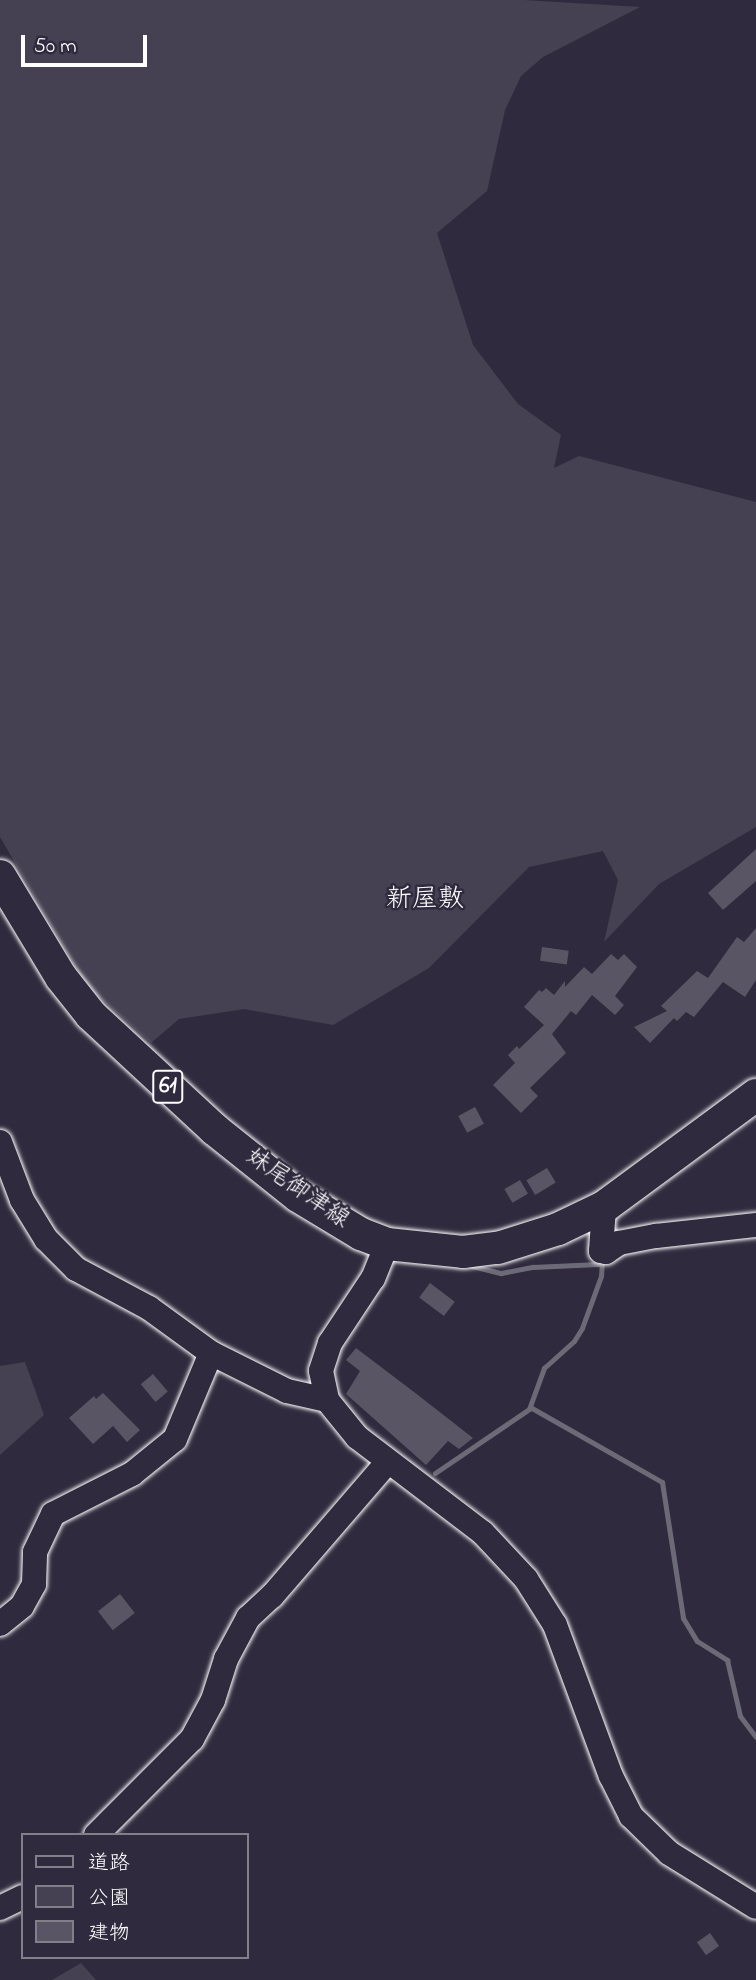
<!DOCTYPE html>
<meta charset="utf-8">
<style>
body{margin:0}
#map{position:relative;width:756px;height:1980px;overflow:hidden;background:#2f2a3d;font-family:"Indie Flower","Klee One",sans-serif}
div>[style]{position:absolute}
.green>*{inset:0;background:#464152}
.stream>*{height:5px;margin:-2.5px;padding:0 2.5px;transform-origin:2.5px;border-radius:2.5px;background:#6d6a77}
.building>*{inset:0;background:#595564;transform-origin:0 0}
.roads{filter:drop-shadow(0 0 2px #fff) drop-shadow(0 0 2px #fff)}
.minor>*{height:24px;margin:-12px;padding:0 12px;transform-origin:12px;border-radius:12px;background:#2f2a3d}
.major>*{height:32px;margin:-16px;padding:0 16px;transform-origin:16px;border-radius:16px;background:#2f2a3d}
span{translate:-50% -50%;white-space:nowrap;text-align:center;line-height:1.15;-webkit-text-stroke:5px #2f2a3d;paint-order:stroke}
.shield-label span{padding:2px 5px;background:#2f2a3d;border:2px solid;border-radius:5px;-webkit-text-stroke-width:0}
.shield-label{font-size:23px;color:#fff;font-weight:700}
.street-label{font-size:24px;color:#fff}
.neighbourhood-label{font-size:26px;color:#fff}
.legend{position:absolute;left:21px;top:1833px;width:228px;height:126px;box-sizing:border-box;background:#2f2a3d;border:2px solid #827f8b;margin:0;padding:9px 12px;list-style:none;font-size:21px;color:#fff}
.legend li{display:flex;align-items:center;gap:14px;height:35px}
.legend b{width:35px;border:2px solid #827f8b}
.scale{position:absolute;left:21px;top:35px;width:126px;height:32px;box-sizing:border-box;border:4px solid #fff;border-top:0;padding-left:9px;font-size:21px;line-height:24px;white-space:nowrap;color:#fff;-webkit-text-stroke:5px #2f2a3d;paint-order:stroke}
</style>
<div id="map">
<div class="green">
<div style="clip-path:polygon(0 0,524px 0,640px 7px,543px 57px,521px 76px,505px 110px,487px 191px,437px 233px,473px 345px,518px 404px,561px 435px,554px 468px,579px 456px,756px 502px,756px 827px,659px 884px,604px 942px,618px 880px,603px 851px,529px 867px,429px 968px,333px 1025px,244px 1009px,179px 1019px,151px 1043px,87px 986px,0 837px)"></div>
<div style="clip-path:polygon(25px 1362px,44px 1415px,0 1455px,0 1366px)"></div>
<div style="clip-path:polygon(81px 1963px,96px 1980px,52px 1980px)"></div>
</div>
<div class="stream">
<div style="left:472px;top:1266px;width:30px;rotate:14deg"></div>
<div style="left:501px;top:1273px;width:33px;rotate:-11deg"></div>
<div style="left:533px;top:1267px;width:65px;rotate:-2.6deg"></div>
<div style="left:598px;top:1264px;width:9px;rotate:-32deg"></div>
<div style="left:530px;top:1407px;width:152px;rotate:29.6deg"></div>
<div style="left:662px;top:1482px;width:138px;rotate:81.2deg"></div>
<div style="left:683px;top:1618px;width:27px;rotate:59deg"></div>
<div style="left:697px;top:1641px;width:36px;rotate:32deg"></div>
<div style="left:727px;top:1660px;width:57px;rotate:76.9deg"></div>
<div style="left:740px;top:1716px;width:26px;rotate:53deg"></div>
<div style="left:435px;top:1473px;width:114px;rotate:-34.2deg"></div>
<div style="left:529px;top:1409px;width:44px;rotate:-69.9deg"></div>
<div style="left:544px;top:1368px;width:40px;rotate:-42deg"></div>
<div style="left:574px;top:1341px;width:15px;rotate:-58deg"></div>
<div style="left:582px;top:1328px;width:55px;rotate:-69.9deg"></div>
<div style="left:601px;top:1276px;width:13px;rotate:-86deg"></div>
</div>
<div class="building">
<div style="clip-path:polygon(756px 849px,756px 881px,723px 910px,708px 893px)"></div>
<div style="clip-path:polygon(756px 928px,756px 980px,745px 997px,723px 982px,694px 1017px,686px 1012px,677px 1021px,674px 1018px,650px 1043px,634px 1027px,667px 1011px,661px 1006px,697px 971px,708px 978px,737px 937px,744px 942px)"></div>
<div style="left:542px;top:947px;width:27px;height:14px;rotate:8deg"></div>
<div style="clip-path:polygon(611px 954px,618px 960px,624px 954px,637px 967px,615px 996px,624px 1005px,615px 1015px,592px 995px,576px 1015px,571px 1011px,552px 1034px,566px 1053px,530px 1088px,538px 1096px,521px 1113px,493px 1085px,515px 1063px,508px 1055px,517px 1046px,519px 1049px,544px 1025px,524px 1007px,539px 990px,542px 992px,546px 988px,554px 995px,565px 981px,565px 987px,584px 967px,592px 974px)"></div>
<div style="left:475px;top:1107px;width:19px;height:19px;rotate:62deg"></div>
<div style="left:547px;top:1168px;width:17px;height:24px;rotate:59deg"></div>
<div style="left:520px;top:1180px;width:16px;height:18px;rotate:60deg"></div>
<div style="left:430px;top:1283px;width:31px;height:18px;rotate:37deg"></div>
<div style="clip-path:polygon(356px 1348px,414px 1392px,473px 1438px,459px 1449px,448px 1441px,426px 1465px,346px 1394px,360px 1371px,346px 1360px)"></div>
<div style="left:153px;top:1374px;width:23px;height:16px;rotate:50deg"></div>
<div style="clip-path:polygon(103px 1393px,140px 1430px,127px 1442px,113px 1426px,93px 1444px,69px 1418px,94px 1396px,96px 1399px)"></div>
<div style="left:120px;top:1594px;width:24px;height:28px;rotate:52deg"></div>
<div style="left:710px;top:1933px;width:16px;height:16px;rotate:55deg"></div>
</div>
<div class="roads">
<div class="minor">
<div style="left:0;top:1142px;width:62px;rotate:69.2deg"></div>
<div style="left:22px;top:1200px;width:46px;rotate:58.4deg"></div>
<div style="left:46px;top:1239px;width:42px;rotate:45deg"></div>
<div style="left:76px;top:1269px;width:83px;rotate:28.1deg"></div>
<div style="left:149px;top:1308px;width:77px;rotate:36deg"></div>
<div style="left:211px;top:1353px;width:85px;rotate:26.6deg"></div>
<div style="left:287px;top:1391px;width:41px;rotate:12.7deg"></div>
<div style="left:604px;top:1207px;width:44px;rotate:93.9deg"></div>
<div style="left:601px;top:1251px;width:5px;rotate:11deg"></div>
<div style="left:606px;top:1252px;width:16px;rotate:-35deg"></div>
<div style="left:619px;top:1243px;width:38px;rotate:-11deg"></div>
<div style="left:656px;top:1236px;width:101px;rotate:-6.3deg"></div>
<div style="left:387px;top:1244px;width:37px;rotate:112deg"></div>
<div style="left:373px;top:1278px;width:78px;rotate:123.5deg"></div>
<div style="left:330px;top:1343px;width:29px;rotate:108deg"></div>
<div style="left:321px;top:1371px;width:30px;rotate:78deg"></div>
<div style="left:327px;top:1400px;width:48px;rotate:51deg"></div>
<div style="left:357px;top:1437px;width:158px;rotate:37.3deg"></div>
<div style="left:483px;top:1533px;width:63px;rotate:46.9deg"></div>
<div style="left:526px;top:1579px;width:54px;rotate:57.8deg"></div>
<div style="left:555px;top:1625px;width:161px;rotate:69.7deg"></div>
<div style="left:611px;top:1776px;width:45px;rotate:63.4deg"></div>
<div style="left:631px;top:1816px;width:53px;rotate:44.2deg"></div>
<div style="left:669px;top:1853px;width:102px;rotate:31.8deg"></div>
<div style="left:0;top:1624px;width:28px;rotate:-39deg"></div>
<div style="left:22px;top:1606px;width:25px;rotate:-61deg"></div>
<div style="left:34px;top:1584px;width:32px;rotate:-88deg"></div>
<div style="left:35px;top:1552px;width:42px;rotate:-64.7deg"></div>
<div style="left:53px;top:1514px;width:89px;rotate:-26.9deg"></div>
<div style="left:132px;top:1474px;width:55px;rotate:-39.1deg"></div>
<div style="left:175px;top:1439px;width:93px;rotate:-67.3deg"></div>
<div style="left:96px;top:1835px;width:136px;rotate:-45deg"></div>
<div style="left:192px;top:1739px;width:44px;rotate:-61.7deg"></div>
<div style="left:213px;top:1700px;width:43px;rotate:-72.4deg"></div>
<div style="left:226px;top:1659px;width:47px;rotate:-61.8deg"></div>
<div style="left:248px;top:1618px;width:33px;rotate:-43deg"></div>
<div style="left:272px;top:1596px;width:176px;rotate:-49.2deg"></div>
<div style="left:0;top:1908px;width:25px;rotate:-26deg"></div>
</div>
<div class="major">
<div style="left:0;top:876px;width:118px;rotate:58.9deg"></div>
<div style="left:61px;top:977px;width:48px;rotate:51.7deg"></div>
<div style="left:91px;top:1015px;width:168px;rotate:42.8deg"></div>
<div style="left:214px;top:1129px;width:107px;rotate:38.6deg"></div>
<div style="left:298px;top:1196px;width:74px;rotate:31.1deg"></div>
<div style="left:361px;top:1234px;width:28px;rotate:21deg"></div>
<div style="left:387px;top:1244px;width:76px;rotate:6deg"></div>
<div style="left:463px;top:1252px;width:35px;rotate:-7deg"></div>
<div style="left:498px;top:1248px;width:63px;rotate:-17.6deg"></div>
<div style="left:558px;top:1229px;width:51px;rotate:-25.6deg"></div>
<div style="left:604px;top:1207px;width:189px;rotate:-36.4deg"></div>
</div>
</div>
<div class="shield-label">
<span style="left:168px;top:1087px">61</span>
</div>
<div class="street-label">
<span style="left:297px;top:1189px;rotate:35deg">妹尾御津線</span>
</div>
<div class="neighbourhood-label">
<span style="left:425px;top:901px">新屋敷</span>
</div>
<ul class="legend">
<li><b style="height:9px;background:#2f2a3d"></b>道路</li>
<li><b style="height:19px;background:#464152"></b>公園</li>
<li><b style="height:19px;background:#595564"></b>建物</li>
</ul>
<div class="scale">50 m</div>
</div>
